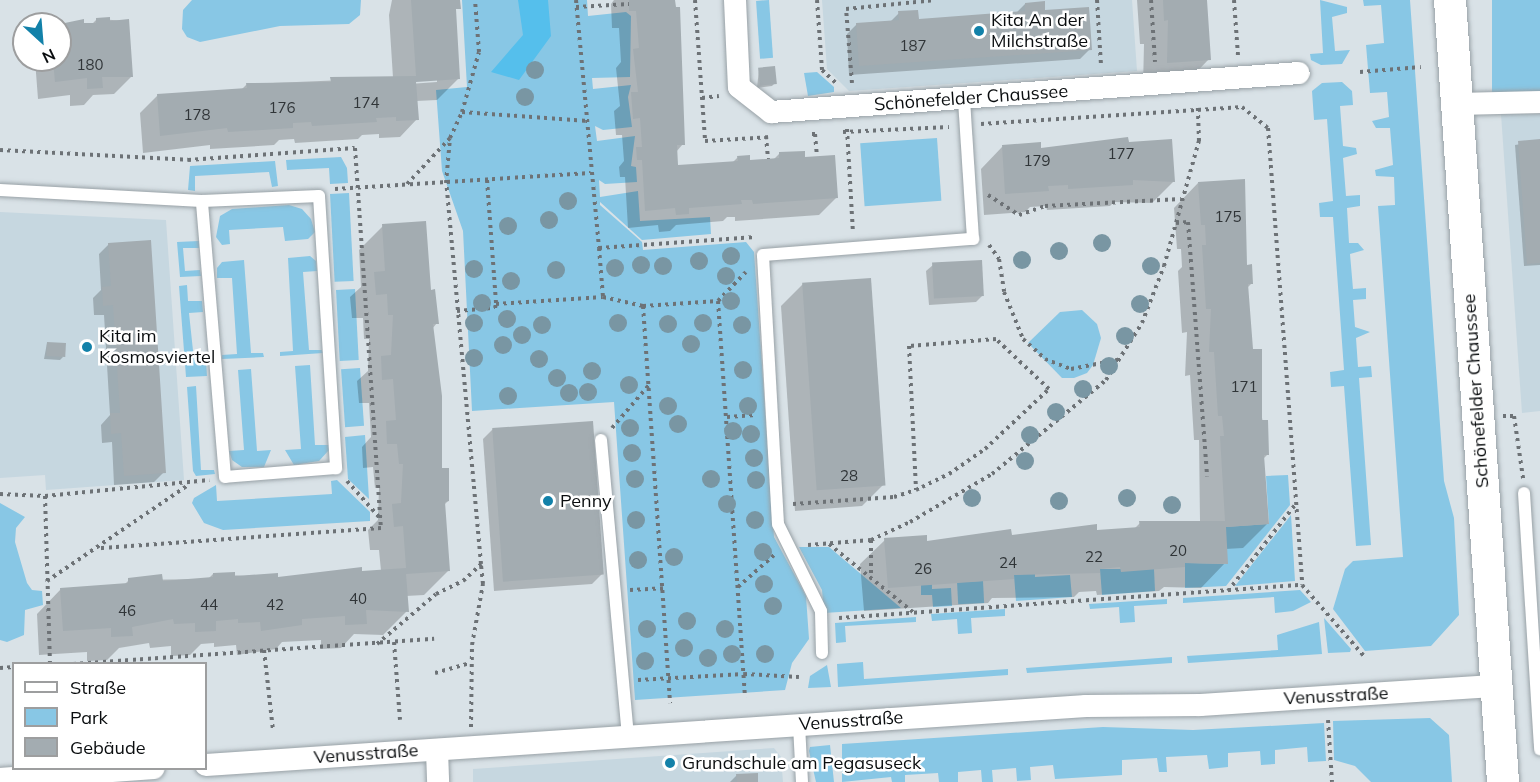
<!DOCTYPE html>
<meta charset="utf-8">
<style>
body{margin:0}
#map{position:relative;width:1540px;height:782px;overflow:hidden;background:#d9e2e7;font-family:Mulish,sans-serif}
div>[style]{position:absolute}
.built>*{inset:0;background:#c6d7e0}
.green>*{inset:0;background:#88c7e5;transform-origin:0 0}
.water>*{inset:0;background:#55bfec}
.shadow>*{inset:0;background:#0003}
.building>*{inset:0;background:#a3acb1;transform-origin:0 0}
.path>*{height:4px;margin-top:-2px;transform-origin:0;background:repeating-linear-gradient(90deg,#6d7276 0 3px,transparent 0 7.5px)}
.roads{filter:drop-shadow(0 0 2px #98a1a6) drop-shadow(0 0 2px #98a1a6)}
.lane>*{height:12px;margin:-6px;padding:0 6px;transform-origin:6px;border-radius:6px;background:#fff}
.street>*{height:22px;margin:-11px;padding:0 11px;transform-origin:11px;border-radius:11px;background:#fff}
.secondary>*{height:32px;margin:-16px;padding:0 16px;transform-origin:16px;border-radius:16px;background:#fff}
.trees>*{width:18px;height:18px;margin:-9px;border-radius:50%;background:#7996a3}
.dots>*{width:16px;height:16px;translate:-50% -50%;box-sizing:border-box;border:3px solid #fff;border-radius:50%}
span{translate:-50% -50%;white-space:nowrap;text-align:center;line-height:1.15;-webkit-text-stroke:5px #fff;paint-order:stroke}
.number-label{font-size:15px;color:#303538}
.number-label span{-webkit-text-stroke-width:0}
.poi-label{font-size:18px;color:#0a0d0f}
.left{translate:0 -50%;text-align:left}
.street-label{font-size:18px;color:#0a0d0f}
.legend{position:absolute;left:12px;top:662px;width:195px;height:108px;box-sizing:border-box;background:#fff;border:2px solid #9d9e9f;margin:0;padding:8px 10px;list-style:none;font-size:18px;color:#0a0d0f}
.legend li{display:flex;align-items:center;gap:12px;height:30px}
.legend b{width:30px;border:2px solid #9d9e9f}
.north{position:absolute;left:12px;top:12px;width:60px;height:60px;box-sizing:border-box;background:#fff;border:2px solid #9d9e9f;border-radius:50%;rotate:154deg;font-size:16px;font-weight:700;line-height:24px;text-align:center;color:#0a0d0f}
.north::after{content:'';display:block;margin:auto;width:21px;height:27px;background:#1281a9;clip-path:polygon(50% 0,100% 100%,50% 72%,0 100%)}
</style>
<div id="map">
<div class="built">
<div style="clip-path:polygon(822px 0,1132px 0,1137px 71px,849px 91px,827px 69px)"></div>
<div style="clip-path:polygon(1501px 114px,1540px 114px,1540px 411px,1522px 413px)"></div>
<div style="clip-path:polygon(0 212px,166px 220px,184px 480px,46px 490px,45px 475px,0 478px)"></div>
<div style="clip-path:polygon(774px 748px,781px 757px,783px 782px,473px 782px,473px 769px)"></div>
</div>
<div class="green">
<div style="clip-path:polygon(192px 0,361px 0,360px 15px,349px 24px,280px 26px,200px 42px,187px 37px,182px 29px,183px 10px)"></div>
<div style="clip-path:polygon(462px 0,587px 0,588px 16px,626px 12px,631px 16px,630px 77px,592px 78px,593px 89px,631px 85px,628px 97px,632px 127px,603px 130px,595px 126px,597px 141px,635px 136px,631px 166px,636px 167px,637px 182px,605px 184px,599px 180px,600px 197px,638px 191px,640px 221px,710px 217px,711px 234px,642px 240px,600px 202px,600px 205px,642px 242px,643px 250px,746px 242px,754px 252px,774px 537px,806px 596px,809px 639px,792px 663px,785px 690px,635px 700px,614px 402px,472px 411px,463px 231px,442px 171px,436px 90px,467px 87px)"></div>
<div style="left:769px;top:0;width:58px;height:13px;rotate:86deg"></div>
<div style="clip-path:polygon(1320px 0,1347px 7px,1347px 13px,1332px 17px,1335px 51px,1350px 50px,1342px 64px,1321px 65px,1311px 60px,1310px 54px,1323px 53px)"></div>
<div style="clip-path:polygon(1363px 0,1410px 0,1444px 481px,1454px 518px,1459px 615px,1431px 646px,1365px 651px,1333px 609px,1345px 569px,1353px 561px,1403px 557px,1378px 206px,1395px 205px,1394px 177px,1376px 176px,1375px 170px,1393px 165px,1390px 128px,1376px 128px,1372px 121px,1389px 117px,1387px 92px,1370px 93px,1366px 45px,1384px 43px,1381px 5px,1364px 6px)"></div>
<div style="left:1492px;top:0;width:48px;height:95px"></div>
<div style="clip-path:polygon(817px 72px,834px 87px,834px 92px,808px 96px,804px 73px)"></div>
<div style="clip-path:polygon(1342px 82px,1352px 91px,1353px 105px,1340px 106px,1343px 146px,1356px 148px,1357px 154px,1343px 158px,1346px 196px,1360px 195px,1360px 206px,1347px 208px,1349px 243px,1358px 243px,1364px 250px,1350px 254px,1353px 289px,1366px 288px,1366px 299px,1353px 300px,1355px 327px,1370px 332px,1356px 338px,1358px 367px,1371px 366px,1372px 377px,1359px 378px,1371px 545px,1356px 546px,1344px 386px,1331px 387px,1330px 372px,1344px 370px,1333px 217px,1320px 217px,1319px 203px,1333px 201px,1327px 119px,1314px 120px,1312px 91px,1322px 83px)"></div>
<div style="left:937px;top:138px;width:63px;height:77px;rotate:86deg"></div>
<div style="clip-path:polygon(341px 157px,347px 168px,348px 183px,330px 184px,329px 168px,287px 170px,286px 160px)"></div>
<div style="clip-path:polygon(275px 161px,278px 186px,272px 187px,269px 172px,195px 176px,195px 191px,188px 190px,190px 166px)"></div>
<div style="left:349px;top:193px;width:88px;height:19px;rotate:87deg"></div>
<div style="clip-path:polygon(289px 205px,302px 209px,311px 219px,315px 232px,308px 239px,285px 241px,283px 227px,229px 230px,230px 244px,222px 245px,216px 237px,220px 216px,232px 209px)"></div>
<div style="clip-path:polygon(199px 241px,199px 248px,183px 248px,185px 271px,200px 270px,201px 276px,180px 277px,177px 242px)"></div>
<div style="clip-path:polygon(310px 256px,316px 261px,317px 271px,303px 272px,309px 350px,322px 350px,323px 353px,280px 356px,280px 352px,293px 351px,288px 258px)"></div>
<div style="clip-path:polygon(244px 260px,251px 353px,263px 353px,264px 357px,222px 359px,222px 355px,237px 354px,232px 278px,217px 278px,217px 268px,222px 262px)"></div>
<div style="clip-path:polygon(187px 285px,188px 301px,202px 301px,203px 312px,189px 313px,194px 360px,206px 360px,207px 376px,186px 377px,179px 286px)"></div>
<div style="left:355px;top:289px;width:71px;height:19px;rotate:87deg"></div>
<div style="clip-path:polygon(1082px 310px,1097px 324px,1101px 338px,1093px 365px,1087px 373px,1074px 378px,1062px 378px,1028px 343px,1060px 312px)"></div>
<div style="clip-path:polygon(310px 365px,315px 445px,329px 445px,329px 450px,319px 461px,294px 465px,285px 450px,301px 449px,295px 366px)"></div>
<div style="left:360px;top:368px;width:58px;height:19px;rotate:86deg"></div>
<div style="clip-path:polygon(251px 369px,257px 451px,271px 450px,264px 467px,242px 467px,232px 460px,229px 451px,244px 450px,238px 370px)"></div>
<div style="clip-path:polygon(196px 386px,201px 470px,214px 470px,215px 474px,196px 476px,193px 471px,187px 387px)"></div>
<div style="clip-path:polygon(365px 435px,369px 499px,348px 479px,345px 437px)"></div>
<div style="clip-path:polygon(1288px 475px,1290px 505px,1226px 586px,1185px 588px,1185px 563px,1226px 564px,1226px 527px,1269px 524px,1266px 476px)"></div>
<div style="clip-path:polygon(337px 480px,370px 512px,370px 521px,223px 530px,204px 523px,192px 503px,194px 498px,216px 485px,217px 501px,332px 494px,331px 481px)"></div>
<div style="clip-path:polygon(0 503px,25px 517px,16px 528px,15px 542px,27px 583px,32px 590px,42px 591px,43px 605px,25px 610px,24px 635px,7px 642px,0 640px)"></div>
<div style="clip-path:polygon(1291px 515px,1295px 581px,1235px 586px)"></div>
<div style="clip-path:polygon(799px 547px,829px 547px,901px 608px,824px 613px,822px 590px)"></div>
<div style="clip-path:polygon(1100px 569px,1154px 569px,1155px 591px,1102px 595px)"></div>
<div style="clip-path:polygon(1035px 573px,1035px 577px,1070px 575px,1072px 597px,1016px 601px,1014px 575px)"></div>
<div style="left:983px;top:581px;width:22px;height:26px;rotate:87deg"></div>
<div style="clip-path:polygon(932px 584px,932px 589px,951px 588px,952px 606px,933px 607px,932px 595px,921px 595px,921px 585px)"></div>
<div style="clip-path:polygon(1300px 590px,1311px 602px,1293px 611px,1275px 613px,1274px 597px,1183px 603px,1183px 598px)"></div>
<div style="clip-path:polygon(1167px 599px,1167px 604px,1134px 606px,1135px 622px,1120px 623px,1119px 607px,1090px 609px,1089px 604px)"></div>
<div style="clip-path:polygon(1005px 609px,1005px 616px,971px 618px,972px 633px,958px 634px,957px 619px,932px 621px,931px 614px)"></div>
<div style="clip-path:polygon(916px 617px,916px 622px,845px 626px,846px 642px,836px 643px,835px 623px)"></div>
<div style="clip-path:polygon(1324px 618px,1351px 649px,1350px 652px,1328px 653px)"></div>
<div style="clip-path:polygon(1319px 622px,1322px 654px,1188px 663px,1187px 656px,1278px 650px,1277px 635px)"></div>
<div style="clip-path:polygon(1172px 657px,1172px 663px,1027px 673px,1026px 668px)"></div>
<div style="clip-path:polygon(863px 662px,864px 679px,1008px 669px,1008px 675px,838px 687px,837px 664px)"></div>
<div style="clip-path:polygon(827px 665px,831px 687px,808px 688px,810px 676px)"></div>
<div style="clip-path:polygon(1430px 718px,1449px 735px,1452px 782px,1371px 782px,1355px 766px,1334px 760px,1333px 721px)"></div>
<div style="clip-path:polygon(1324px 723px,1326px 761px,1308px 762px,1307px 747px,1275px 750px,1275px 764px,1261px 765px,1260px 751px,1228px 753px,1228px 767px,1209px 769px,1207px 755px,1166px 757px,1167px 772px,1159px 772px,1157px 758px,1122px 760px,1122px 775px,1055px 779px,1053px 765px,1030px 767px,1031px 780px,1017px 781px,1016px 768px,992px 770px,993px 782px,982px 782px,981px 770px,958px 772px,958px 782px,939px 782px,938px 773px,905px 775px,905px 782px,892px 782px,891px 777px,842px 782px,842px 744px,1103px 727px,1193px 730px)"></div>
<div style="clip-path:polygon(830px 745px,834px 782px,816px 782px,809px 751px,810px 747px)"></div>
</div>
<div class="water">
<div style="clip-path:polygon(518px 0,548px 0,551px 36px,519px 80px,491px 72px,523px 35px)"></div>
</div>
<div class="shadow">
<div style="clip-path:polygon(evenodd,392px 0,459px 0,454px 13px,459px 78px,437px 100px,416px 101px,417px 119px,400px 137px,379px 138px,379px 134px,362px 135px,358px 139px,295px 143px,294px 139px,279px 140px,274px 145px,210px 149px,210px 145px,143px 153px,140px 113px,158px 95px,242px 89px,247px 84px,393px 78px,389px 15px,392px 0,437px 79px,437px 82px,409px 84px,409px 81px,437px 79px)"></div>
<div style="clip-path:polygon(614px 0,674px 0,683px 144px,676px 152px,677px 167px,732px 163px,738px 157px,749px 162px,773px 160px,779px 154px,804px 158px,837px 197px,819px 215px,735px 221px,735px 217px,727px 217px,723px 221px,676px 225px,670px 231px,659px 232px,658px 225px,628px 228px,625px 177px,620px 177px,619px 167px,624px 161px,622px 135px,616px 135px,614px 111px,620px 106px,616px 68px,621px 62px,619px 28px,612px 28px,611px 4px)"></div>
<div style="clip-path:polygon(1137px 0,1205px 0,1209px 59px,1185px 84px,1143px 86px,1144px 44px,1140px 44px)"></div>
<div style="clip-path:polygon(1025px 4px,1044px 12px,1090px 49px,1080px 59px,849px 75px,847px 34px,857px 24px,890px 22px,899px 13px,917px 20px,1016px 13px)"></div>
<div style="clip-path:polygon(97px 19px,128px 21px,132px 76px,114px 94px,93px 95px,84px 105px,70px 106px,70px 95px,38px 99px,35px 60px,60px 60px,60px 24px,92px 24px)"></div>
<div style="clip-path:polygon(759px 69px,775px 83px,772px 86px,757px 88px)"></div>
<div style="clip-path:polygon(1540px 141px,1540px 265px,1524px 266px,1515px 145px)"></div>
<div style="clip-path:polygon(1127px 143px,1174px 181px,1152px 203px,1114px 202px,1110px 206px,1047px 210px,1046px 206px,1030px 207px,1025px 212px,984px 215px,981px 169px,1002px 147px,1040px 149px)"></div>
<div style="clip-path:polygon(1198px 183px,1252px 283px,1247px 288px,1251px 351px,1268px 454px,1263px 459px,1267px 524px,1243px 548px,1225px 549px,1225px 563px,1201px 588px,1164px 587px,1159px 591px,1097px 595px,1096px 591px,1079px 592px,1074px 597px,992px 598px,988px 603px,864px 611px,860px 564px,885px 540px,926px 543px,1134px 529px,1140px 523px,1200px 522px,1199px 440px,1194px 440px,1190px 375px,1185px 376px,1187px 332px,1182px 333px,1178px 271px,1182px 267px,1181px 249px,1177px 249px,1174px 208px)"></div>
<div style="clip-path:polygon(383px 226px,429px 292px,437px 323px,432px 329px,441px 470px,448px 501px,444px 505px,448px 571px,424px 595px,406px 596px,407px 611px,383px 635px,354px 634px,341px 648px,321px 649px,321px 640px,282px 642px,276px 649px,237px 655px,236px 645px,214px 647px,214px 643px,201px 644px,190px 655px,171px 656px,171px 646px,150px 648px,149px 643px,119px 648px,107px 660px,87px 661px,87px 652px,39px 655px,37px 614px,61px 589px,124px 585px,129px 580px,208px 579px,213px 574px,277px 578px,381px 571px,379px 550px,370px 550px,368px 530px,378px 520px,379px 487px,375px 488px,373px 467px,363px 468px,362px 447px,371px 437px,369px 403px,359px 403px,357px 381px,368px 371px,369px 339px,364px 339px,363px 318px,352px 318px,350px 297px,361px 287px,359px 250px)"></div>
<div style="clip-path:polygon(109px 244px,164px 472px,154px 482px,114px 485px,112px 442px,102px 443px,101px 425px,110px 415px,104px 315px,94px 315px,93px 298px,101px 290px,99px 254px)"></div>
<div style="clip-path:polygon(933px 265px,983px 295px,976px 302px,929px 305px,926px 271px)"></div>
<div style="clip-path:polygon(803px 284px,884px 484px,862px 506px,795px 511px,781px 306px)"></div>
<div style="clip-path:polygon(47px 343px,63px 357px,60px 360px,44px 359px)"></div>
<div style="clip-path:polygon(493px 429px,602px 574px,592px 584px,494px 591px,483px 439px)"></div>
<div style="clip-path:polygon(737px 775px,756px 782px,730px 782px)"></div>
</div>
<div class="building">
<div style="clip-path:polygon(411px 0,460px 0,461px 9px,456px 9px,460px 79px,416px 82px,419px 120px,396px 121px,396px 117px,376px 118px,377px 122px,312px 126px,311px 122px,293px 123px,293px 128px,228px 132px,227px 128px,160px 136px,157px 94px,247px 88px,246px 83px,331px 82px,330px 77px,416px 76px)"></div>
<div style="clip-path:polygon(629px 0,675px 0,676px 7px,680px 7px,685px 145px,677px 145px,678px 165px,738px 161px,737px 156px,750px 155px,750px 160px,779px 158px,779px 152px,805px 151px,805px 157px,835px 155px,838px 198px,753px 204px,752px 200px,741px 200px,742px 204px,689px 208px,689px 214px,676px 215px,675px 208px,645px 211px,642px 160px,637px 160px,636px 147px,642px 147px,640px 118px,633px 119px,631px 92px,638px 92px,633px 49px,639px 48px,636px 11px,629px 11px)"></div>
<div style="clip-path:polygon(1163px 0,1207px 0,1211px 60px,1167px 63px,1168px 20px,1164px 21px)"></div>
<div style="clip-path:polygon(1045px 1px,1045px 10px,1089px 7px,1092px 50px,859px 66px,856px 23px,899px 20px,898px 11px,918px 10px,919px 19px,1025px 11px,1025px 3px)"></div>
<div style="clip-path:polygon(110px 17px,110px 21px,129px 19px,133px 77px,102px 77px,103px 88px,87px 89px,87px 78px,55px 82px,53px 60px,60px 60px,60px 24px,84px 19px,84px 23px,96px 23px,96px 18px)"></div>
<div style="left:775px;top:66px;width:18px;height:17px;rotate:84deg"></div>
<div style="clip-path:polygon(1128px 137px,1129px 142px,1172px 139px,1175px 182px,1133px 180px,1133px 185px,1068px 189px,1068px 185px,1048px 186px,1049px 191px,1005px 194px,1002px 145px,1041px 142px,1041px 148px)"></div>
<div style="clip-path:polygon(1540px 139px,1540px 263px,1527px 264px,1518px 141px)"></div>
<div style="clip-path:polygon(1245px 179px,1247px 265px,1252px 264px,1253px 284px,1248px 284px,1253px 349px,1262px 349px,1262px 420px,1268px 420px,1269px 455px,1264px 455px,1269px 524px,1226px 527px,1228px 564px,1185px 563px,1185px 567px,1121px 572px,1120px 567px,1100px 569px,1100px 573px,1014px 575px,1014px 579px,888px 588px,884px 538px,927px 535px,927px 541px,1011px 529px,1012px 535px,1097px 524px,1097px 530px,1140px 527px,1139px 521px,1225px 521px,1220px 436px,1224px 436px,1222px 416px,1218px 416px,1214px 352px,1209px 352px,1211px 309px,1206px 309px,1202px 245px,1206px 245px,1205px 225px,1201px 225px,1198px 182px)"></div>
<div style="clip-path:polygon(426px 221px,431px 290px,435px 289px,439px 324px,433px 324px,442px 396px,442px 468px,449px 468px,449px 501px,445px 502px,450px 571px,406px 574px,409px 612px,366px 610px,367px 624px,345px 625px,345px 616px,302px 619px,302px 625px,261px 631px,260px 622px,238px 623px,238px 619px,216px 621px,216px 631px,195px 632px,195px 623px,174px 624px,173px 619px,132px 627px,133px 636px,111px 637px,111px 628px,63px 631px,60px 588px,128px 583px,128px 578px,162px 574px,163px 581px,213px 577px,213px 573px,235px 572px,235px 576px,278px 573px,278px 577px,362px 567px,362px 571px,406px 568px,403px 526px,394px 527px,392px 504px,401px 503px,403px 464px,399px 464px,397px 444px,387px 444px,386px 421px,396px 420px,393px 379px,382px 380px,381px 356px,391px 355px,393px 315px,388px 315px,387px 294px,376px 295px,374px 272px,385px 271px,382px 224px)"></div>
<div style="clip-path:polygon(151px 240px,166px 473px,124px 476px,121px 433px,111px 434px,110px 413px,120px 413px,113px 305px,103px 306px,102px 287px,111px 286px,108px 243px)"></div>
<div style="left:982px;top:260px;width:36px;height:50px;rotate:87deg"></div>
<div style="left:871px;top:278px;width:208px;height:69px;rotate:86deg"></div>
<div style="left:47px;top:342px;width:19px;height:14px;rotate:3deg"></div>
<div style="left:593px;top:421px;width:154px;height:101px;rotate:86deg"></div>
<div style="clip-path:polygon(758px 773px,758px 782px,737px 782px,736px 774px)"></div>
</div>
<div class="path">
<div style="left:576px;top:0;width:249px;rotate:84.7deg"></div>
<div style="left:599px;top:248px;width:157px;rotate:-4deg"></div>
<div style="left:695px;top:0;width:141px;rotate:85.9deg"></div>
<div style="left:705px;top:141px;width:66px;rotate:-3.5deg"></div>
<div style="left:817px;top:0;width:70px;rotate:85.9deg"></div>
<div style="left:822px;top:70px;width:22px;rotate:43deg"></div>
<div style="left:1097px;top:0;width:65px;rotate:86.5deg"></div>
<div style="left:1151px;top:0;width:62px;rotate:86.3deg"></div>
<div style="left:1234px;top:0;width:56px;rotate:85.9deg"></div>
<div style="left:576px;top:7px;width:53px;rotate:-3.2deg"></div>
<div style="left:1360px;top:72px;width:61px;rotate:-4.7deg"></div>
<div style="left:852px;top:83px;width:74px;rotate:-94.6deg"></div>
<div style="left:846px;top:9px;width:90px;rotate:-5.7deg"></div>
<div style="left:702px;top:98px;width:17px;rotate:-7deg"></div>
<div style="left:462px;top:112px;width:126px;rotate:4.1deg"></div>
<div style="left:981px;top:124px;width:262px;rotate:-3.7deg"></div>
<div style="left:1242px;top:107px;width:33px;rotate:39deg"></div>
<div style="left:1268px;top:128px;width:458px;rotate:85.7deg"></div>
<div style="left:1302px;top:585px;width:94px;rotate:48.9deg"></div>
<div style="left:847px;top:129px;width:103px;rotate:86.7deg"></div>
<div style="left:843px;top:132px;width:106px;rotate:-2.7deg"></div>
<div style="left:812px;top:134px;width:3px"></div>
<div style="left:815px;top:134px;width:22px;rotate:85deg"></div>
<div style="left:766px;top:136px;width:23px;rotate:85deg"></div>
<div style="left:0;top:150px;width:188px;rotate:3deg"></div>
<div style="left:188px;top:160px;width:167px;rotate:-4.1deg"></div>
<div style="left:355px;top:148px;width:381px;rotate:86.1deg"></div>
<div style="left:381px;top:528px;width:283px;rotate:175.9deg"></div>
<div style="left:487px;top:180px;width:124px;rotate:85.8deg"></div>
<div style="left:407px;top:184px;width:63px;rotate:-46.9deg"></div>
<div style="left:450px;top:138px;width:29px;rotate:-65deg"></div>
<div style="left:462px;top:112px;width:62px;rotate:-74.2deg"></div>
<div style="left:479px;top:52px;width:52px;rotate:-94.4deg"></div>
<div style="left:335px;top:189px;width:256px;rotate:-3.6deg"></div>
<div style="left:988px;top:195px;width:37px;rotate:33deg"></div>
<div style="left:1019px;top:215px;width:28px;rotate:-19deg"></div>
<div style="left:1045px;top:206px;width:136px;rotate:-2.9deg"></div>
<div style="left:1176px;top:223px;width:12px;rotate:-5deg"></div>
<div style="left:1188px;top:222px;width:255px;rotate:85.7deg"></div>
<div style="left:989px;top:245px;width:17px;rotate:54deg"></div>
<div style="left:999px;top:259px;width:33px;rotate:81deg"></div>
<div style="left:1004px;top:292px;width:51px;rotate:68deg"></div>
<div style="left:1023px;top:339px;width:30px;rotate:42deg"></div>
<div style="left:1045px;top:359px;width:28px;rotate:21deg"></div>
<div style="left:1071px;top:369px;width:52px;rotate:-11.1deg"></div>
<div style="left:599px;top:248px;width:49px;rotate:85.3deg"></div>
<div style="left:718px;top:301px;width:40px;rotate:-46deg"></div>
<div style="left:643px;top:306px;width:398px;rotate:86.1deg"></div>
<div style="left:457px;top:311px;width:38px;rotate:-5deg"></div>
<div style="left:495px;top:308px;width:4px;rotate:-76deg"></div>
<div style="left:496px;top:304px;width:107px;rotate:-3.7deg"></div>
<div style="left:603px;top:297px;width:41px;rotate:12.7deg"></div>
<div style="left:643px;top:306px;width:75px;rotate:-3.8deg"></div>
<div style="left:718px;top:301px;width:397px;rotate:86.1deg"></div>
<div style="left:1503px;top:416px;width:11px"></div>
<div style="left:1514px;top:416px;width:63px;rotate:81.7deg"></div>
<div style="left:727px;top:417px;width:29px;rotate:-4deg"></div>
<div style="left:612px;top:428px;width:57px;rotate:-49.3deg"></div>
<div style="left:347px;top:481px;width:50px;rotate:48.3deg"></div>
<div style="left:0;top:494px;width:45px;rotate:2.5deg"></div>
<div style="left:45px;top:496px;width:165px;rotate:-5.6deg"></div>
<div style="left:45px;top:496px;width:168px;rotate:88.3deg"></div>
<div style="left:793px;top:504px;width:101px;rotate:-4deg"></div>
<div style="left:894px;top:497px;width:23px;rotate:-18deg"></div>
<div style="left:916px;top:490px;width:7px;rotate:-27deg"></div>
<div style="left:922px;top:487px;width:30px;rotate:-26deg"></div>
<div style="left:949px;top:474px;width:44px;rotate:-34.8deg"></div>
<div style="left:985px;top:449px;width:88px;rotate:-43.2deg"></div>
<div style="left:1049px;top:389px;width:73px;rotate:-136.7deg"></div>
<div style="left:996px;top:339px;width:87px;rotate:175.4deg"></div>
<div style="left:909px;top:346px;width:144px;rotate:87.2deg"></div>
<div style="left:871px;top:540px;width:38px;rotate:90deg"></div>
<div style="left:829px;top:544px;width:108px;rotate:39deg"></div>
<div style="left:808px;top:545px;width:63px;rotate:-4.5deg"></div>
<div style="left:871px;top:540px;width:43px;rotate:-24.8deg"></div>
<div style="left:910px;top:522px;width:95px;rotate:-30.3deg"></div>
<div style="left:992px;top:474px;width:148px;rotate:-39.5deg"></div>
<div style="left:1106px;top:380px;width:67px;rotate:-57.7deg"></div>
<div style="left:1142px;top:323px;width:61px;rotate:-68.9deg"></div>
<div style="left:1164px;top:266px;width:130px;rotate:-74.4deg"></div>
<div style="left:1199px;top:141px;width:33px;rotate:-92deg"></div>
<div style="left:47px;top:581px;width:171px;rotate:-34.2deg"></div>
<div style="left:738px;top:587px;width:48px;rotate:-41.6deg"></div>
<div style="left:630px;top:590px;width:33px;rotate:-3deg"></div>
<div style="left:1228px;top:591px;width:109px;rotate:-52.1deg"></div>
<div style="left:839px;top:618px;width:464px;rotate:-4.1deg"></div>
<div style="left:394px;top:642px;width:78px;rotate:85.6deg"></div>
<div style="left:377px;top:644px;width:77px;rotate:-40.3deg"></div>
<div style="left:436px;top:594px;width:30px;rotate:-26deg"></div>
<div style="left:463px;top:581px;width:25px;rotate:-43deg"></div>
<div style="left:481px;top:564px;width:383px;rotate:-95.2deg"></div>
<div style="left:446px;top:183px;width:45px;rotate:-84.9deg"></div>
<div style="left:264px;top:650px;width:81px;rotate:83.6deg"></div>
<div style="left:73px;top:664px;width:362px;rotate:-4deg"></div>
<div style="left:0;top:668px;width:14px;rotate:-4deg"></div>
<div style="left:435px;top:673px;width:37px;rotate:-16deg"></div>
<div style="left:638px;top:680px;width:106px;rotate:-3.2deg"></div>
<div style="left:744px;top:674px;width:55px;rotate:3.1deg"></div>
<div style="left:1328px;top:720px;width:62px;rotate:86.3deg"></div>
<div style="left:471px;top:727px;width:82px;rotate:-89.3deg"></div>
<div style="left:472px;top:645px;width:62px;rotate:-79.8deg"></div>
<div style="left:483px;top:584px;width:20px;rotate:-96deg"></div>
</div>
<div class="roads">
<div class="lane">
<div style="left:0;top:190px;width:202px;rotate:3.1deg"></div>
<div style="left:202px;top:201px;width:117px;rotate:-2.4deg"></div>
<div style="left:319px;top:196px;width:273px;rotate:86.4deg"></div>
<div style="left:336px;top:468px;width:111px;rotate:175.4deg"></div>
<div style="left:225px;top:477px;width:277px;rotate:-94.8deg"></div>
<div style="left:601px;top:440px;width:298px;rotate:84.8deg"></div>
<div style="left:1524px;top:493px;width:257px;rotate:86.4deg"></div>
<div style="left:822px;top:653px;width:42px;rotate:-91.4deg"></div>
<div style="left:821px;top:611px;width:97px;rotate:-116.3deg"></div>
<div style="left:778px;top:524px;width:269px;rotate:-93.2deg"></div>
<div style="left:763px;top:255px;width:211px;rotate:-4.4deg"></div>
<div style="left:973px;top:239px;width:141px;rotate:-93.7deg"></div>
<div style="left:799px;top:725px;width:57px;rotate:87deg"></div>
</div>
<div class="street">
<div style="left:735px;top:0;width:87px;rotate:87.4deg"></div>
<div style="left:739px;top:87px;width:41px;rotate:38deg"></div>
<div style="left:771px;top:112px;width:529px;rotate:-4.22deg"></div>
<div style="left:1458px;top:104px;width:82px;rotate:-1.4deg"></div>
<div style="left:437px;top:750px;width:32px;rotate:88deg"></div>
<div style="left:206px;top:765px;width:882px;rotate:-3.84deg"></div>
<div style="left:1086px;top:706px;width:114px;rotate:-0.5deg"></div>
<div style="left:1200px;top:705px;width:298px;rotate:-3.7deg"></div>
<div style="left:0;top:779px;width:154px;rotate:-4.1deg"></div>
</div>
<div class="secondary">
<div style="left:1450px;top:0;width:784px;rotate:86.12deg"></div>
</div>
</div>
<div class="trees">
<div style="left:535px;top:70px"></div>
<div style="left:525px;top:97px"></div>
<div style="left:568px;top:201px"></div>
<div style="left:549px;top:220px"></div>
<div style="left:508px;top:226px"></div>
<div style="left:1102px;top:243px"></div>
<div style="left:1059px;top:251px"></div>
<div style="left:731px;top:256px"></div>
<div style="left:1022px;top:260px"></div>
<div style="left:699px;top:261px"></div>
<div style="left:641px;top:265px"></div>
<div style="left:663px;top:266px"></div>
<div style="left:1151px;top:266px"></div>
<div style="left:615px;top:268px"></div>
<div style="left:474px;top:269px"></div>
<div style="left:556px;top:270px"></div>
<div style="left:726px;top:276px"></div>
<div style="left:511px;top:281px"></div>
<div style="left:731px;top:301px"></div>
<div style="left:482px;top:303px"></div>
<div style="left:1140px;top:304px"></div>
<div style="left:507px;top:319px"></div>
<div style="left:474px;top:323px"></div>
<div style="left:618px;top:323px"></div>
<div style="left:703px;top:323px"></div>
<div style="left:668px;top:324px"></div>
<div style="left:542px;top:325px"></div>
<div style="left:742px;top:325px"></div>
<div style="left:522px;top:335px"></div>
<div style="left:1125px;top:336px"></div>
<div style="left:691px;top:344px"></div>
<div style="left:503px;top:345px"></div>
<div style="left:474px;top:358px"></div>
<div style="left:539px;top:359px"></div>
<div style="left:1109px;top:366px"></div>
<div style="left:743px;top:370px"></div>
<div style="left:592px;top:371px"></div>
<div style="left:557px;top:378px"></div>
<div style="left:629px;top:385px"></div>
<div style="left:1083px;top:389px"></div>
<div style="left:588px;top:392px"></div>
<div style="left:569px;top:393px"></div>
<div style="left:508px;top:396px"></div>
<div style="left:668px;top:406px"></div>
<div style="left:748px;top:406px"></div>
<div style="left:1056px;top:412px"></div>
<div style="left:678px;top:424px"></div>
<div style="left:630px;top:428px"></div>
<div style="left:733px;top:431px"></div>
<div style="left:751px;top:434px"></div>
<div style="left:1030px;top:435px"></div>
<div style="left:632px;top:453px"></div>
<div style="left:754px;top:458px"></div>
<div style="left:1025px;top:461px"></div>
<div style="left:635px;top:479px"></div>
<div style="left:711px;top:479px"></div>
<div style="left:756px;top:480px"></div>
<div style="left:972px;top:498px"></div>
<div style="left:1127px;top:498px"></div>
<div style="left:1059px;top:501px"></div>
<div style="left:727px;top:504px"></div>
<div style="left:1172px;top:505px"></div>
<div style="left:636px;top:520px"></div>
<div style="left:755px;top:520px"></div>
<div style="left:763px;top:552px"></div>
<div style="left:674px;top:557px"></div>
<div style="left:638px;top:560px"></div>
<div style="left:764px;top:584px"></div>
<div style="left:773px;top:606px"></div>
<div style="left:687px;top:621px"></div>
<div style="left:647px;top:629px"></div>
<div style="left:725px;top:629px"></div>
<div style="left:684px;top:648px"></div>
<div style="left:732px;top:654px"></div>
<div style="left:765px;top:654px"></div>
<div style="left:708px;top:658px"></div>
<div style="left:645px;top:661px"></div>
</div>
<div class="dots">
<div style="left:979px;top:31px;background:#1281a9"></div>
<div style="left:87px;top:347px;background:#1281a9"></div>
<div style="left:548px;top:501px;background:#1281a9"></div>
<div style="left:670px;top:763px;background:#1281a9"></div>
</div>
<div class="number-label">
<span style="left:913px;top:46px">187</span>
<span style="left:90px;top:65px">180</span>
<span style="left:366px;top:103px">174</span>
<span style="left:282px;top:108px">176</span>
<span style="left:197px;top:115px">178</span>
<span style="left:1121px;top:154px">177</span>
<span style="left:1037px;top:161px">179</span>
<span style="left:1228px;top:217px">175</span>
<span style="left:1244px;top:387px">171</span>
<span style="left:849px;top:476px">28</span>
<span style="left:1178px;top:551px">20</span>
<span style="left:1094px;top:557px">22</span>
<span style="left:1008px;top:563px">24</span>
<span style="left:923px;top:569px">26</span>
<span style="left:358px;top:599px">40</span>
<span style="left:209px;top:605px">44</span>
<span style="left:275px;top:605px">42</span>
<span style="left:127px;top:611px">46</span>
</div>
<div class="poi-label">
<span class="left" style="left:991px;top:31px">Kita An der<br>Milchstraße</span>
<span class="left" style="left:99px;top:347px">Kita im<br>Kosmosviertel</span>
<span class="left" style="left:560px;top:501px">Penny</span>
<span class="left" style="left:682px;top:763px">Grundschule am Pegasuseck</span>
</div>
<div class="street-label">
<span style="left:971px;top:98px;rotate:-4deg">Schönefelder Chaussee</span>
<span style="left:1476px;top:391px;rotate:-94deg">Schönefelder Chaussee</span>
<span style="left:1336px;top:696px;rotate:-3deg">Venusstraße</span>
<span style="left:851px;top:721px;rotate:-4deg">Venusstraße</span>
<span style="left:366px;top:754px;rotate:-4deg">Venusstraße</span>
</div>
<ul class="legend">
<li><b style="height:8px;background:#fff"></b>Straße</li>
<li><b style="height:16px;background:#88c7e5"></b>Park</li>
<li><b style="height:16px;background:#a3acb1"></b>Gebäude</li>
</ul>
<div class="north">N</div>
</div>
